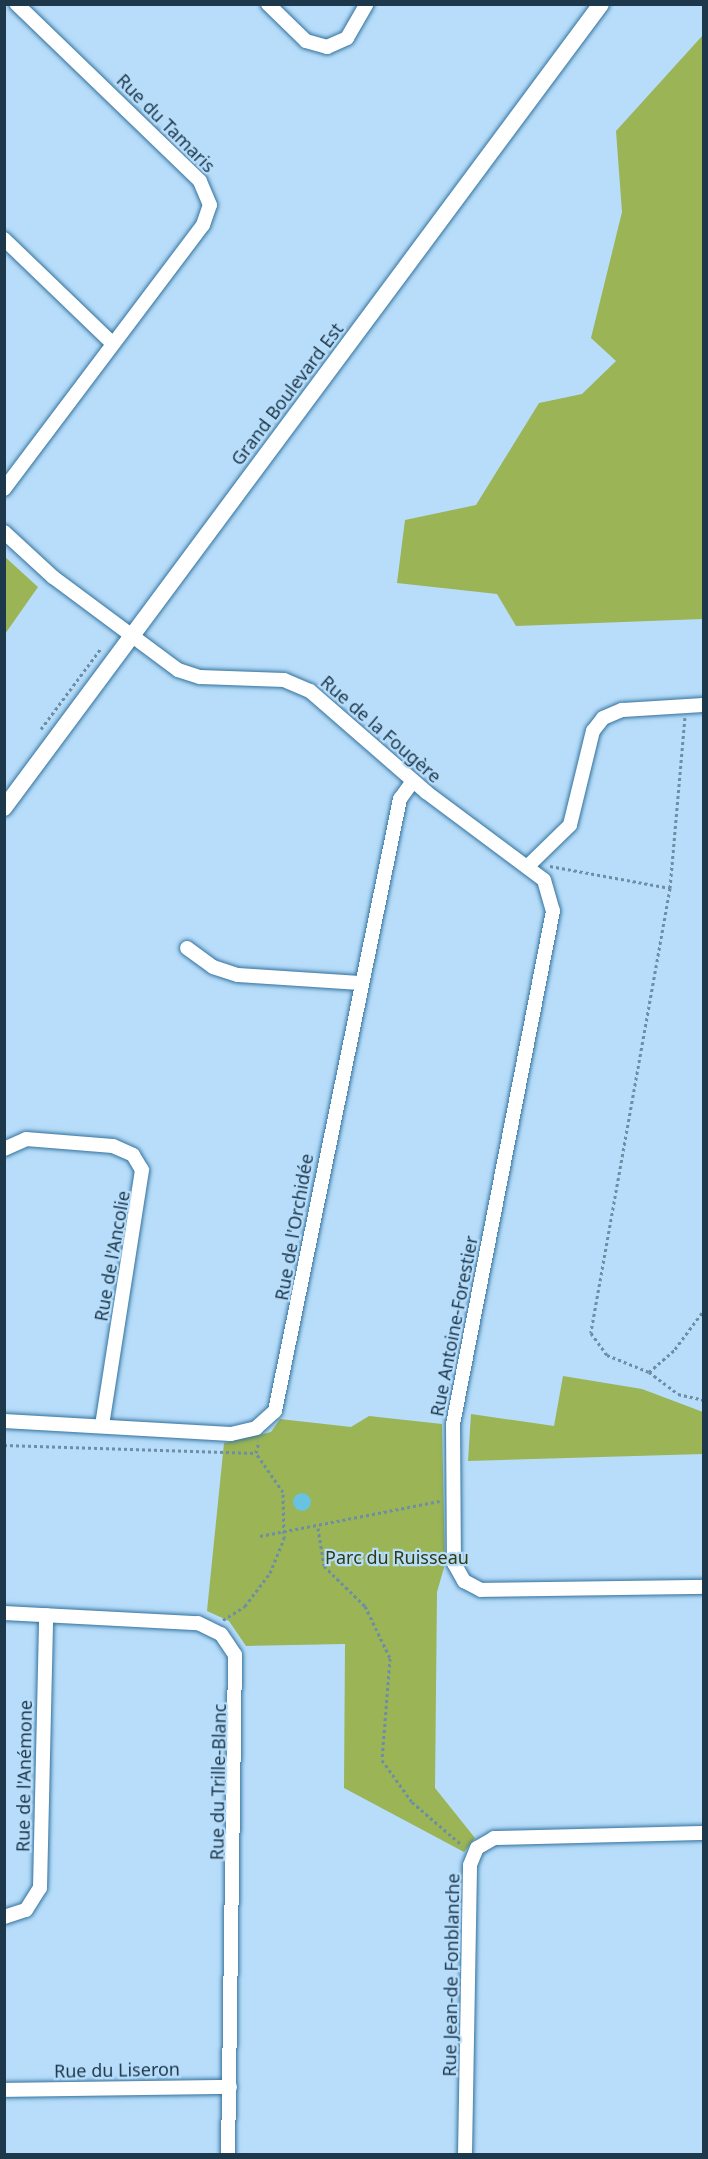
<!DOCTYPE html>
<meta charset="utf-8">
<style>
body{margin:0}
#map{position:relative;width:708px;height:2159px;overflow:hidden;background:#b7ddfa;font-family:"Noto Sans",sans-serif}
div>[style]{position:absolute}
.green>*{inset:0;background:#9bb455}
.building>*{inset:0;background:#69c2e0}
.round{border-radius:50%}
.path>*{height:3px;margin-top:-1.5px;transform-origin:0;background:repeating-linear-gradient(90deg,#6d8ea6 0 3px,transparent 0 6px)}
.roads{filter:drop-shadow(0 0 2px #33729e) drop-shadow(0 0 2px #33729e)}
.minor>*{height:14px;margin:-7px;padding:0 7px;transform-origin:7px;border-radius:7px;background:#fff}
.tertiary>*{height:16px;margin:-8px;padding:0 8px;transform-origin:8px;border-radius:8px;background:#fff}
span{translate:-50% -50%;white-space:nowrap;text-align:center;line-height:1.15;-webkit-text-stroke:4.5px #b7ddfa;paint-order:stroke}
.street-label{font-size:18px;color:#1d374b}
.park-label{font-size:18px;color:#303b0e}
.frame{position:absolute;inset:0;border:6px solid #1d374b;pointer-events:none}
</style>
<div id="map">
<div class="green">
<div style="clip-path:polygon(703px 35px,703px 619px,516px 626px,497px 594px,397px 583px,405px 520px,476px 505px,539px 403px,582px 394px,616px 361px,591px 338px,622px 212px,616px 131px)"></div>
<div style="clip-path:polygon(4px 556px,38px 587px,5px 634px,4px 634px)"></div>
<div style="clip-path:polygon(563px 1376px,642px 1389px,703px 1412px,703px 1454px,468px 1461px,471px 1414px,554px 1426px)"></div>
<div style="clip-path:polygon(369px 1416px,442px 1424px,445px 1564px,437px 1592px,435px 1788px,475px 1838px,464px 1852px,344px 1788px,345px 1644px,246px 1646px,229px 1621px,207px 1611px,224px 1443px,271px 1432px,280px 1419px,351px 1427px)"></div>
</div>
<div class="building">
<div class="round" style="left:293px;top:1493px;width:18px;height:18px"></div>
</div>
<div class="path">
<div style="left:41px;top:729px;width:102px;rotate:-53.4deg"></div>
<div style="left:550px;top:866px;width:122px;rotate:10.4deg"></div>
<div style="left:670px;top:888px;width:171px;rotate:-85deg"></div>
<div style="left:670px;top:888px;width:452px;rotate:100.1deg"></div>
<div style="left:591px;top:1333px;width:27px;rotate:54deg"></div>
<div style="left:607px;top:1355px;width:45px;rotate:22deg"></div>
<div style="left:649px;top:1372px;width:35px;rotate:-41deg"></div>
<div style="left:675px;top:1349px;width:49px;rotate:-53.4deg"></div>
<div style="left:649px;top:1372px;width:36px;rotate:37deg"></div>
<div style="left:678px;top:1394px;width:27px;rotate:13deg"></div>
<div style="left:4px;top:1445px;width:252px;rotate:1.8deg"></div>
<div style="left:318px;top:1528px;width:38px;rotate:81deg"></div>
<div style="left:324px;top:1566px;width:57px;rotate:44.3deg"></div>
<div style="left:365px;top:1606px;width:58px;rotate:64.3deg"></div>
<div style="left:390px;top:1658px;width:102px;rotate:94.5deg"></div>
<div style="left:382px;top:1760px;width:52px;rotate:54.5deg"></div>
<div style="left:412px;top:1802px;width:66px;rotate:40.7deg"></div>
<div style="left:260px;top:1536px;width:183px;rotate:-11deg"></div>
<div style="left:223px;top:1620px;width:26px;rotate:-32deg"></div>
<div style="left:245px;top:1606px;width:41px;rotate:-52.9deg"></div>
<div style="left:270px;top:1573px;width:37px;rotate:-68deg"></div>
<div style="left:284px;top:1539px;width:47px;rotate:-91.2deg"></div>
<div style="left:283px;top:1492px;width:47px;rotate:-124.7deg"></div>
<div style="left:256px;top:1453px;width:12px;rotate:-76deg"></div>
</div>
<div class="roads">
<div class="minor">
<div style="left:268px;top:4px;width:53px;rotate:44.2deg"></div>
<div style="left:306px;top:41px;width:22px;rotate:16deg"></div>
<div style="left:327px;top:47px;width:22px;rotate:-24deg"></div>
<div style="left:347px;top:38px;width:39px;rotate:-60deg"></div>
<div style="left:4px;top:239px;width:151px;rotate:43.9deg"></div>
<div style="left:4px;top:489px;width:331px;rotate:-53deg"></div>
<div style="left:203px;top:225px;width:21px;rotate:-71deg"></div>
<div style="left:210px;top:205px;width:26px;rotate:-113deg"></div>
<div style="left:200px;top:181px;width:255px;rotate:-136deg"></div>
<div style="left:4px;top:532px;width:67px;rotate:42.6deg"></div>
<div style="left:53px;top:577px;width:156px;rotate:36.6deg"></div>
<div style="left:178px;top:670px;width:23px;rotate:18deg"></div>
<div style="left:200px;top:677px;width:84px;rotate:2deg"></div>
<div style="left:284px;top:680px;width:28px;rotate:23deg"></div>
<div style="left:310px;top:691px;width:154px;rotate:41deg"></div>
<div style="left:426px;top:792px;width:147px;rotate:36.7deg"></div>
<div style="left:544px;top:880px;width:32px;rotate:74deg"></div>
<div style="left:553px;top:911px;width:523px;rotate:101.03deg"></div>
<div style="left:453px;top:1424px;width:139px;rotate:89.6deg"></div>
<div style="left:454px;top:1563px;width:21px;rotate:61deg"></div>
<div style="left:464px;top:1581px;width:19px;rotate:28deg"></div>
<div style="left:481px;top:1590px;width:223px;rotate:-0.8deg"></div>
<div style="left:530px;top:864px;width:56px;rotate:-44.3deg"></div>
<div style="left:570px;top:825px;width:97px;rotate:-76.3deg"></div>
<div style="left:593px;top:731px;width:16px;rotate:-52deg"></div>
<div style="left:603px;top:718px;width:21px;rotate:-23deg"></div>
<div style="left:622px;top:710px;width:82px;rotate:-3.5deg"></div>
<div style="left:187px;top:948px;width:32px;rotate:36deg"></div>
<div style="left:213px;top:967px;width:26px;rotate:18deg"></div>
<div style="left:238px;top:975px;width:122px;rotate:3.8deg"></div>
<div style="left:4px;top:1149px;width:24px;rotate:-24deg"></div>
<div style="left:26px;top:1139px;width:87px;rotate:4.6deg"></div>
<div style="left:113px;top:1146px;width:22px;rotate:24deg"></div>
<div style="left:133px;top:1155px;width:17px;rotate:59deg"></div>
<div style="left:142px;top:1170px;width:259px;rotate:98.9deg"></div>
<div style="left:4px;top:1421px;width:227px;rotate:3.3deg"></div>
<div style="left:231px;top:1434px;width:26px;rotate:-13deg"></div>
<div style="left:256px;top:1428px;width:25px;rotate:-42deg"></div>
<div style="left:275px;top:1411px;width:625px;rotate:-78.46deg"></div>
<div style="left:400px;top:799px;width:22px;rotate:-54deg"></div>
<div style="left:4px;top:1613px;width:194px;rotate:3deg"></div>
<div style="left:198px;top:1623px;width:25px;rotate:26deg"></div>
<div style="left:221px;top:1634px;width:25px;rotate:56deg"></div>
<div style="left:235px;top:1655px;width:499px;rotate:90.8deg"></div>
<div style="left:4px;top:1917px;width:23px;rotate:-18deg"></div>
<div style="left:26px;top:1910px;width:26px;rotate:-58deg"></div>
<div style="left:40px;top:1888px;width:273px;rotate:-88.7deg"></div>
<div style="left:4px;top:2090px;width:226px;rotate:-0.8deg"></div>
<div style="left:465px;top:2154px;width:289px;rotate:-89deg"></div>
<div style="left:470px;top:1865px;width:18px;rotate:-68deg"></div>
<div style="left:477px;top:1848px;width:20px;rotate:-30deg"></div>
<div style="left:494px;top:1838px;width:210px;rotate:-1.4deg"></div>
</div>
<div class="tertiary">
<div style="left:4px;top:808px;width:1001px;rotate:-53.4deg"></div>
</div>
</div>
<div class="street-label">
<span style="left:166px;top:123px;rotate:45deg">Rue du Tamaris</span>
<span style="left:287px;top:394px;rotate:-53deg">Grand Boulevard Est</span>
<span style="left:381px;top:729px;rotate:41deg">Rue de la Fougère</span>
<span style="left:294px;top:1227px;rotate:-80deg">Rue de l'Orchidée</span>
<span style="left:112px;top:1256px;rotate:-80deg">Rue de l'Ancolie</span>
<span style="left:454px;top:1326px;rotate:-79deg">Rue Antoine-Forestier</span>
<span style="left:24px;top:1776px;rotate:-89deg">Rue de l'Anémone</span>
<span style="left:218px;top:1782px;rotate:-89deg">Rue du Trille-Blanc</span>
<span style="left:451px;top:1975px;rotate:-89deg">Rue Jean-de Fonblanche</span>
<span style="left:117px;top:2070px;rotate:-1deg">Rue du Liseron</span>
</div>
<div class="park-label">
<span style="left:397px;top:1557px">Parc du Ruisseau</span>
</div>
<div class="frame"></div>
</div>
